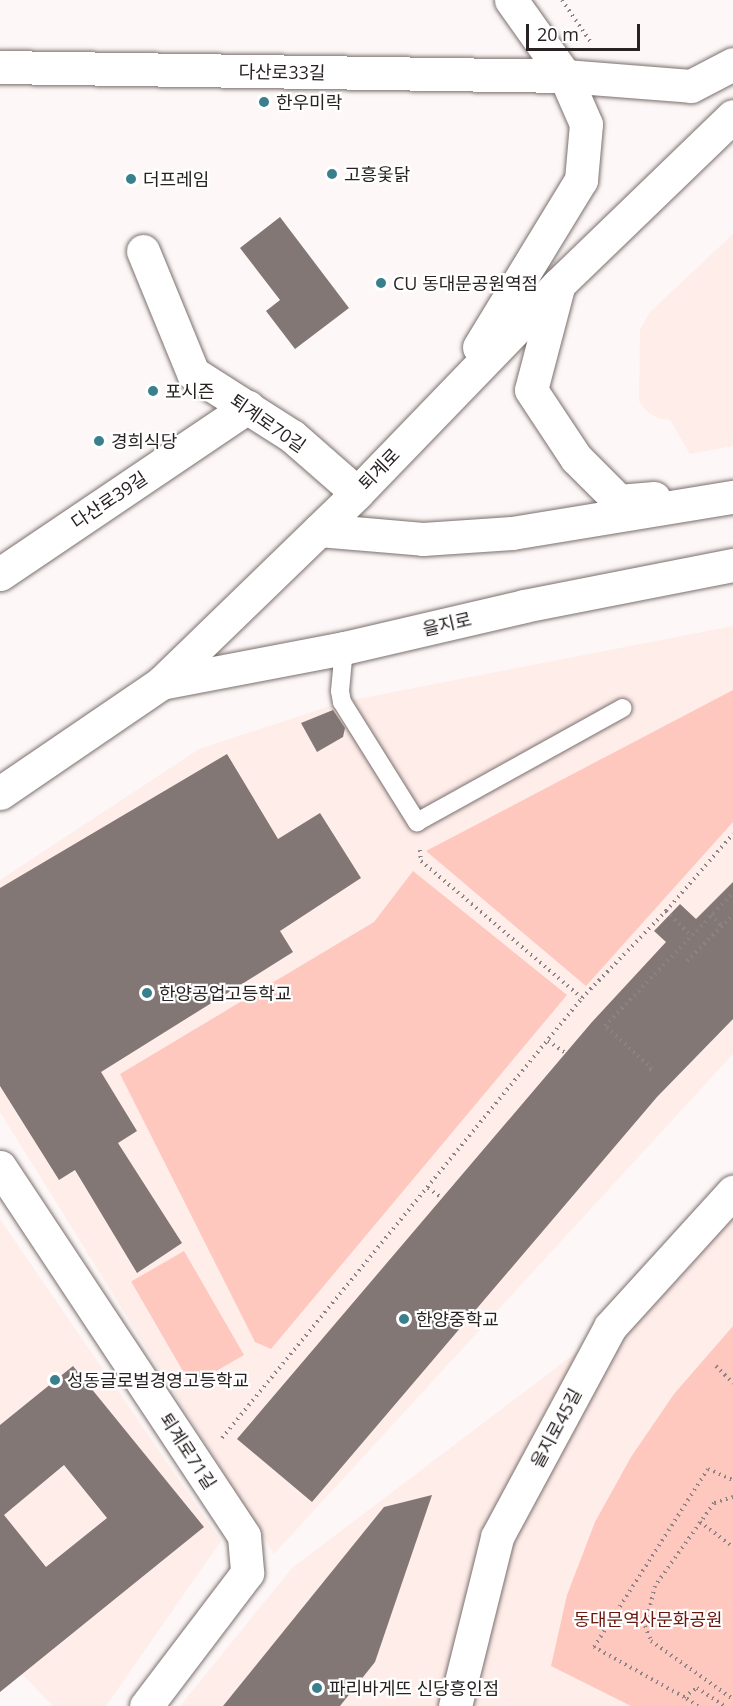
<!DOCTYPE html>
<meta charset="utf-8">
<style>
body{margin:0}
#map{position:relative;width:733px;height:1706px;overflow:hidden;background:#fdf8f7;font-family:"Open Sans","Noto Sans KR",sans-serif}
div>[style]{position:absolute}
.built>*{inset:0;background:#ffedea}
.green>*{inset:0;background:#fec8be;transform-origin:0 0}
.building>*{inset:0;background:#827775}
.path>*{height:4px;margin-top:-2px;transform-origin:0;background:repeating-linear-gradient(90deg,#8a8584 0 1.5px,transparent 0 6px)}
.roads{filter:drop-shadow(0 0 2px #7b706e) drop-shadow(0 0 2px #7b706e)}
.lane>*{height:18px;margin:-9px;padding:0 9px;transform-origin:9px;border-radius:9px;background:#fff}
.street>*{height:33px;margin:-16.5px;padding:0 16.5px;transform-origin:16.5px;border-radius:16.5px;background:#fff}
.secondary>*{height:33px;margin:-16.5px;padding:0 16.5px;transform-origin:16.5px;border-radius:16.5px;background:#fff}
.primary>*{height:33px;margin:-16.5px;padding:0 16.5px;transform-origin:16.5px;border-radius:16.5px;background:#fff}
.dots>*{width:16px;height:16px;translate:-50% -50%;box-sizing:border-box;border:3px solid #fff;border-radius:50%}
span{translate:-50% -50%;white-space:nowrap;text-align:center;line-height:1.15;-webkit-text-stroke:4.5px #fff;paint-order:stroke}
.street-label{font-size:18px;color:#282322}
.poi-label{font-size:18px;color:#282322}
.left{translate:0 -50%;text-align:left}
.park-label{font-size:18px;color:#6a150b}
.scale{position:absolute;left:526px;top:24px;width:114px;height:27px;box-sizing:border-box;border:3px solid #282322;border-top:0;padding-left:8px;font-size:18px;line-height:21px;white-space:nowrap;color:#282322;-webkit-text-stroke:4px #fff;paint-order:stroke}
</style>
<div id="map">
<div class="built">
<div style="clip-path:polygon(733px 234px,733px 446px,690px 454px,670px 420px,657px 418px,646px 411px,639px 401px,640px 330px,650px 312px)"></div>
<div style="clip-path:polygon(733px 626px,733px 1054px,274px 1554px,0 1112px,0 880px,199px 749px,342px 702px)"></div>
<div style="clip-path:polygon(733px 1192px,733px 1706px,180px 1706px,292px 1568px,610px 1327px)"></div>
<div style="clip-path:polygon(0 1219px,221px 1541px,106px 1706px,53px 1706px,0 1652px)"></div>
</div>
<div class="green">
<div style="clip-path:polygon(733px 690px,733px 822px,586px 986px,426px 851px)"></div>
<div style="clip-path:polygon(413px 871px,567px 995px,271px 1349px,255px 1342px,120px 1074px,374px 922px)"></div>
<div style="left:184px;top:1251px;width:120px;height:61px;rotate:60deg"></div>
<div style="clip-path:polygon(733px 1326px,733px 1706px,631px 1706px,551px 1666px,567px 1595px,595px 1522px,631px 1457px,674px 1394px)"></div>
</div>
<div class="building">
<div style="clip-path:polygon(280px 217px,349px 308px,295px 349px,266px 311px,280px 300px,240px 248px)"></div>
<div style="clip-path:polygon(333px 710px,345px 728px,343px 737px,317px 752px,301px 723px)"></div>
<div style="clip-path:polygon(227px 754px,278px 839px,320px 813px,361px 878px,280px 931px,293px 952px,101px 1072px,137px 1131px,118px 1143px,182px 1243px,137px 1273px,75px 1170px,59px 1180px,0 1086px,0 888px)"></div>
<div style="clip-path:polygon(733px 882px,733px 1019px,657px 1097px,312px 1502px,237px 1439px,592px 1022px,666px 942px,654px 931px,680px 904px,696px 919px)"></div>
<div style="clip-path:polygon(evenodd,73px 1366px,204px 1527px,0 1692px,0 1425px,73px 1366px,64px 1465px,107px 1518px,46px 1567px,4px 1515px,64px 1465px)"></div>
<div style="clip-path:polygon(432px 1495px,375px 1662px,340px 1706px,223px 1706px,384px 1507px)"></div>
</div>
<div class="path">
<div style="left:562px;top:0;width:50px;rotate:55.7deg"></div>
<div style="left:420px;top:850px;width:11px;rotate:85deg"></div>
<div style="left:421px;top:861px;width:211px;rotate:40.4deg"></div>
<div style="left:666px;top:911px;width:35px;rotate:45deg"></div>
<div style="left:711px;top:915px;width:16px;rotate:45deg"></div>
<div style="left:687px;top:961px;width:65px;rotate:-45deg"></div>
<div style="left:548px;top:1041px;width:22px;rotate:34deg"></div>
<div style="left:649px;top:1070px;width:3px;rotate:-18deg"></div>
<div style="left:652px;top:1069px;width:64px;rotate:-137.5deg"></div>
<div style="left:605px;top:1026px;width:185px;rotate:-46.1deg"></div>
<div style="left:428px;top:1188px;width:17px;rotate:36deg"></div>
<div style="left:716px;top:1366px;width:24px;rotate:45deg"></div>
<div style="left:222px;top:1438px;width:569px;rotate:-50.71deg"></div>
<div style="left:582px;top:998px;width:121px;rotate:-46deg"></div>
<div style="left:666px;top:911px;width:102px;rotate:-49deg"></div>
<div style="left:733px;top:1497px;width:20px;rotate:162deg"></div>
<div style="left:714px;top:1503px;width:102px;rotate:125.4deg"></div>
<div style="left:655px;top:1586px;width:41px;rotate:104deg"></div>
<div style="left:645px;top:1626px;width:16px;rotate:68deg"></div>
<div style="left:651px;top:1641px;width:100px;rotate:35.3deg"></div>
<div style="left:700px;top:1522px;width:41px;rotate:37.1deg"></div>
<div style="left:684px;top:1697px;width:103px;rotate:-150.9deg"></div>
<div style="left:594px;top:1647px;width:211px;rotate:-57.4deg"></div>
<div style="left:708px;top:1469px;width:27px;rotate:24deg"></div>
<div style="left:698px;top:1706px;width:17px;rotate:-147deg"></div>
<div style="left:684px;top:1697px;width:16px;rotate:-35deg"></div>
<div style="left:697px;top:1688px;width:33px;rotate:33deg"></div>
</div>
<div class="roads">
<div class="lane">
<div style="left:344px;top:648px;width:43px;rotate:95.3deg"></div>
<div style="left:340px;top:691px;width:11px;rotate:80deg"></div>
<div style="left:342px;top:702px;width:142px;rotate:58deg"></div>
<div style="left:417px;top:822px;width:235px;rotate:-29deg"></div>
</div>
<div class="street">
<div style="left:0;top:67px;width:565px;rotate:0.91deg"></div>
<div style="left:143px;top:251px;width:132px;rotate:67.7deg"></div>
<div style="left:193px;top:373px;width:117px;rotate:32.5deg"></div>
<div style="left:292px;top:436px;width:86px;rotate:41.2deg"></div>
<div style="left:0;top:574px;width:299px;rotate:-34deg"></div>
<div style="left:0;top:1167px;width:442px;rotate:56.5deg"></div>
<div style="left:244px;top:1536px;width:37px;rotate:85deg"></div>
<div style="left:247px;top:1573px;width:167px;rotate:127.2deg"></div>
</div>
<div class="secondary">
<div style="left:511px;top:0;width:93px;rotate:54.6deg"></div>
<div style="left:455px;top:1706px;width:174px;rotate:-76deg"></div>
<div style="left:497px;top:1537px;width:238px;rotate:-61.7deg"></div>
<div style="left:610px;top:1327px;width:183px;rotate:-47.7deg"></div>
</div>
<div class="primary">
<div style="left:558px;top:287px;width:106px;rotate:104.7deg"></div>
<div style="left:531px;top:390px;width:82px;rotate:56.5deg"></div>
<div style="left:576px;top:458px;width:61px;rotate:45deg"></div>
<div style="left:619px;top:501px;width:35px;rotate:-5deg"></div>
<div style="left:479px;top:347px;width:196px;rotate:-58.6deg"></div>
<div style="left:581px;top:180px;width:56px;rotate:-84.9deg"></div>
<div style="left:586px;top:124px;width:52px;rotate:-113.6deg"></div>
<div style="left:565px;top:76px;width:126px;rotate:4.5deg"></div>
<div style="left:691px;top:86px;width:47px;rotate:-27.6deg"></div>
<div style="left:319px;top:530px;width:104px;rotate:4.9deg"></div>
<div style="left:423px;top:539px;width:89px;rotate:-3.9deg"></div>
<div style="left:512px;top:533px;width:224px;rotate:-9.3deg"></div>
<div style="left:161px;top:683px;width:186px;rotate:-10.8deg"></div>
<div style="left:344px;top:648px;width:185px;rotate:-13.1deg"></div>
<div style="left:524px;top:606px;width:213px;rotate:-11.1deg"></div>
<div style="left:0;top:793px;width:195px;rotate:-34.3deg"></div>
<div style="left:161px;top:683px;width:273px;rotate:-44.1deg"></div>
<div style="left:357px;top:493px;width:289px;rotate:-46deg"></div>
<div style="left:558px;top:285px;width:243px;rotate:-44deg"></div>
</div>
</div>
<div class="dots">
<div style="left:264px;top:102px;background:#3a808c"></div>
<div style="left:332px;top:174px;background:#3a808c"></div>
<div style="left:131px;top:179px;background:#3a808c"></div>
<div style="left:381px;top:283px;background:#3a808c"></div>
<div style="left:153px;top:391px;background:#3a808c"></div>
<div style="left:99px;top:441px;background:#3a808c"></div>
<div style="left:147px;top:993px;background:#3a808c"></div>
<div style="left:404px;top:1319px;background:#3a808c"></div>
<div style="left:55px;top:1380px;background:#3a808c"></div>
<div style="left:317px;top:1688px;background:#3a808c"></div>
</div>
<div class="street-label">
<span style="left:282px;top:72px;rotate:1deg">다산로33길</span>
<span style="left:268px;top:423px;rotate:35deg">퇴계로70길</span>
<span style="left:379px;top:469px;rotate:-46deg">퇴계로</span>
<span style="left:109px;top:500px;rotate:-34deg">다산로39길</span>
<span style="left:447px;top:624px;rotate:-13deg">을지로</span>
<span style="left:556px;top:1428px;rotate:-62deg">을지로45길</span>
<span style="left:188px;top:1451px;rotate:57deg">퇴계로71길</span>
</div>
<div class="poi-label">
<span class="left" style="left:276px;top:102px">한우미락</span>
<span class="left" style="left:344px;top:174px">고흥옻닭</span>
<span class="left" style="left:143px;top:179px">더프레임</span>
<span class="left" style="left:393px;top:283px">CU 동대문공원역점</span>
<span class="left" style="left:165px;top:391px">포시즌</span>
<span class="left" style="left:111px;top:441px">경희식당</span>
<span class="left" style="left:159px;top:993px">한양공업고등학교</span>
<span class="left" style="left:416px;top:1319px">한양중학교</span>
<span class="left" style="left:67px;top:1380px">성동글로벌경영고등학교</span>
<span class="left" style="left:329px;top:1688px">파리바게뜨 신당흥인점</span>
</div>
<div class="park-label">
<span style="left:648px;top:1619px">동대문역사문화공원</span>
</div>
<div class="scale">20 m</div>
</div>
